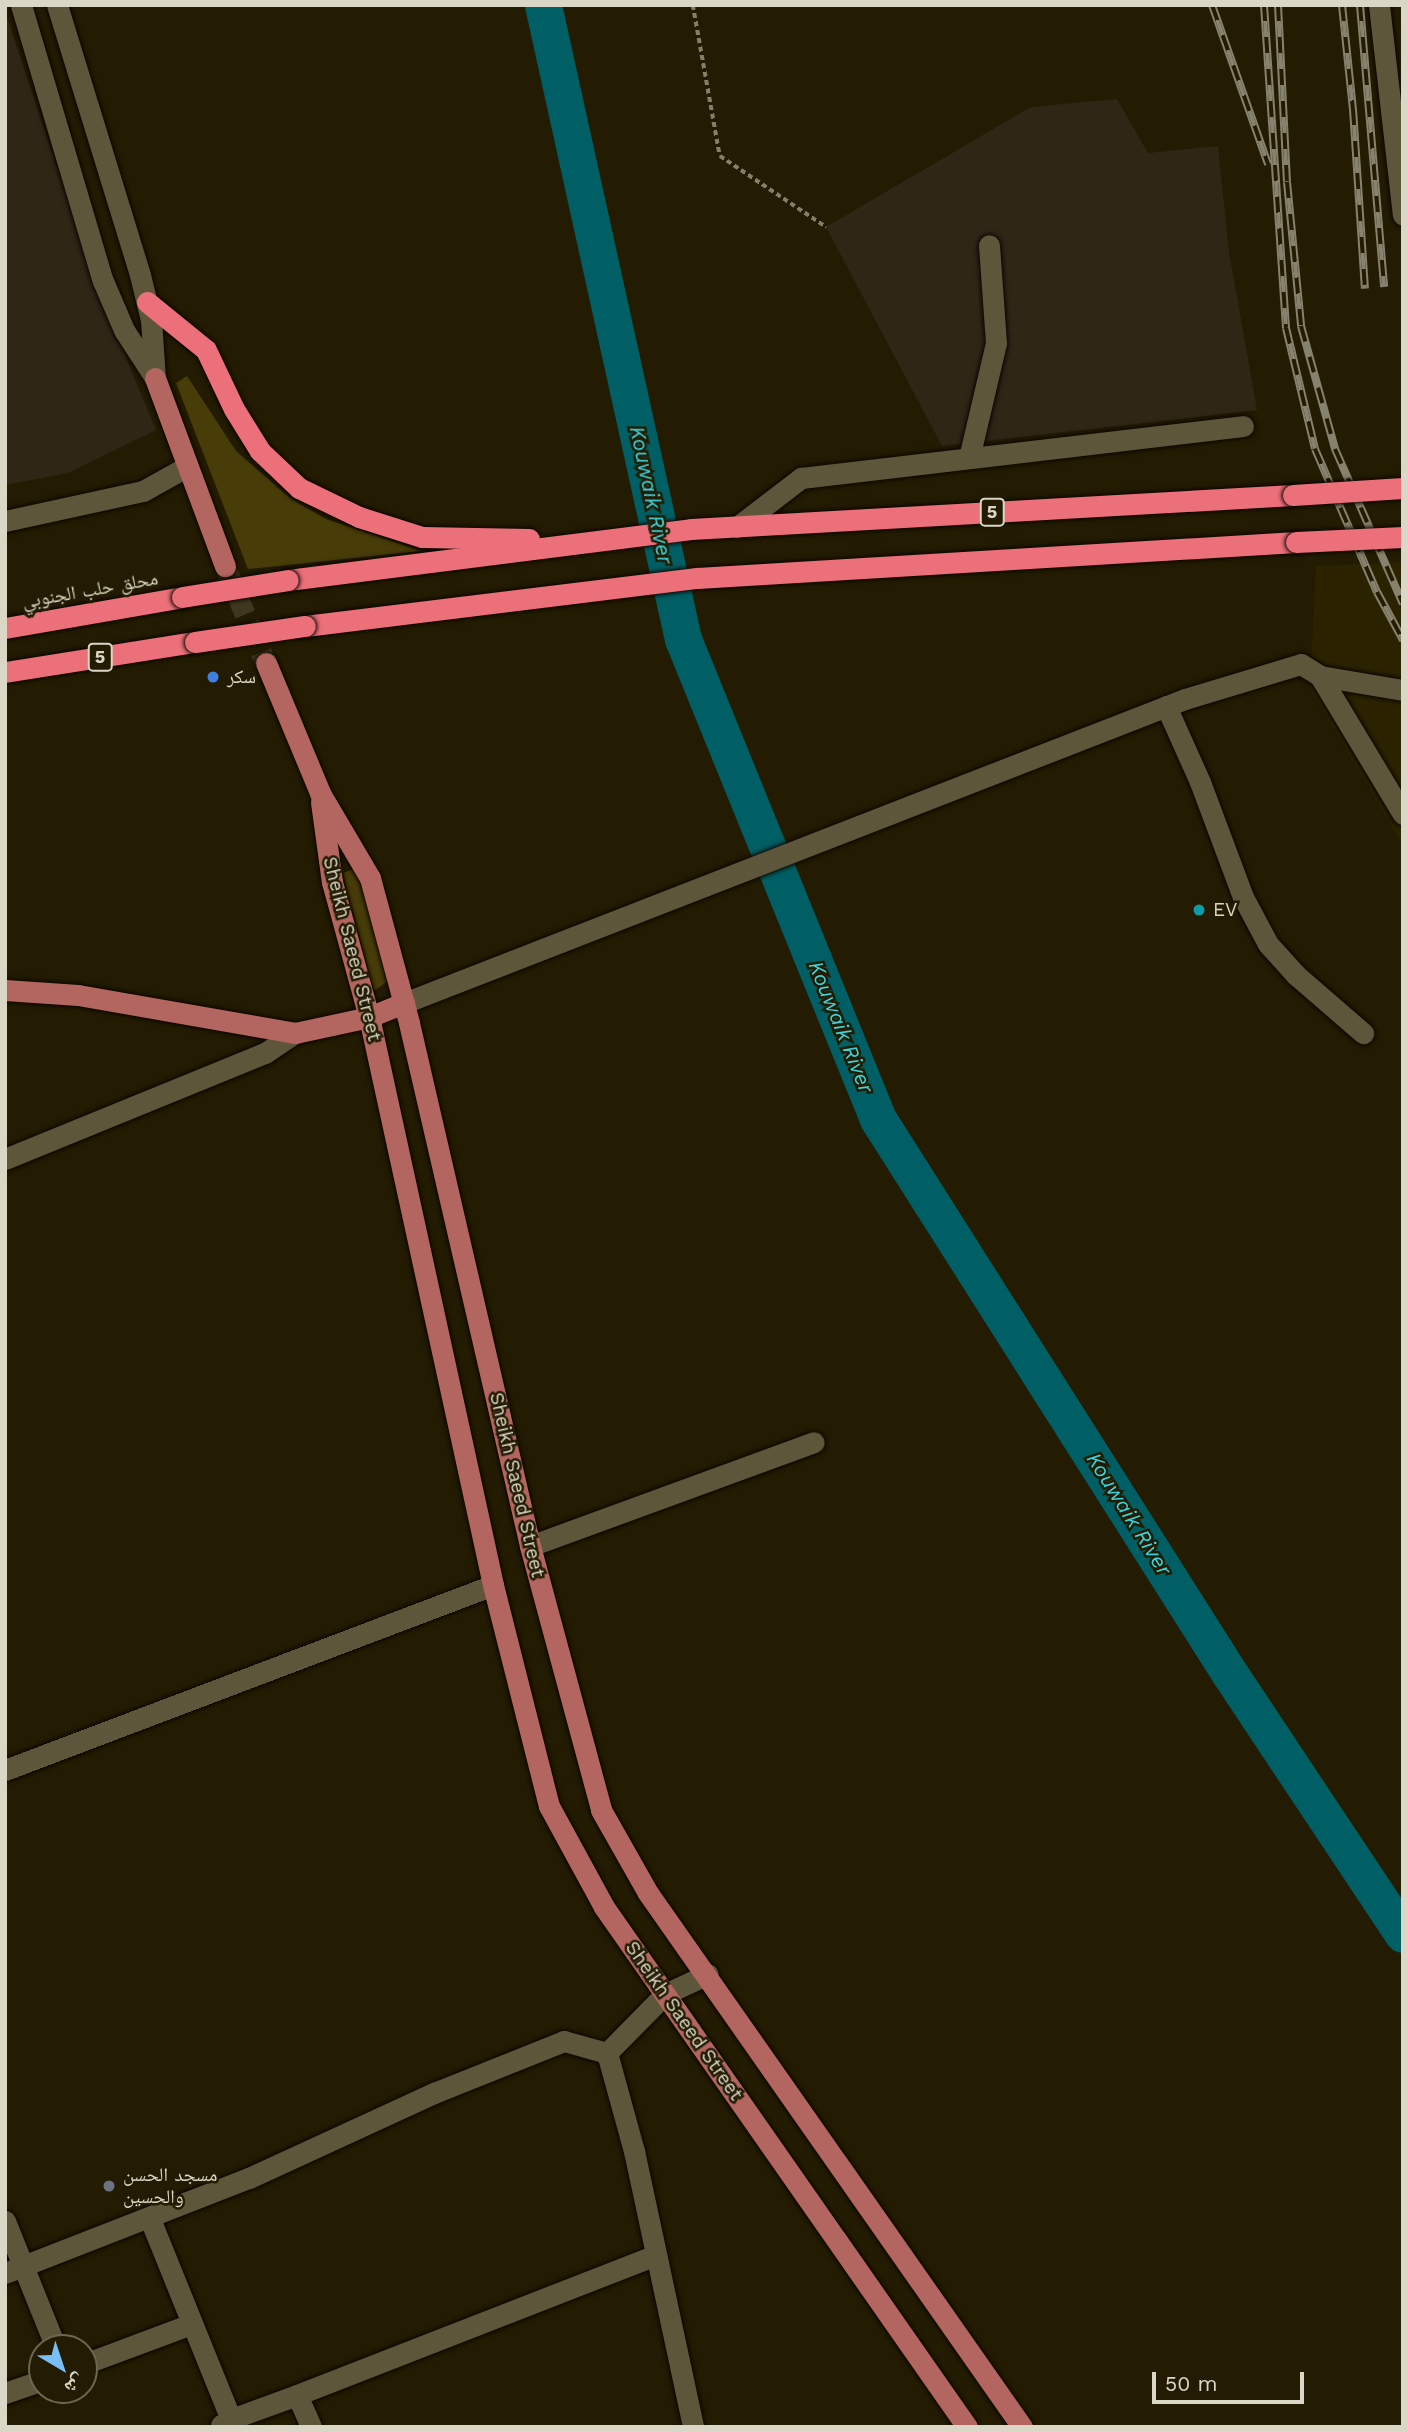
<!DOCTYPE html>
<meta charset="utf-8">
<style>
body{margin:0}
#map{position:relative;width:1408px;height:2432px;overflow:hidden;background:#231c02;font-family:"Work Sans","Noto Naskh Arabic",sans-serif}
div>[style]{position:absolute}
.industrial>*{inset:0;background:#2f2616}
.built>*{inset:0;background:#2b2300}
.green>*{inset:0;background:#483d08}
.river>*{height:37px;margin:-18.5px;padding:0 18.5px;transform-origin:18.5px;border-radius:18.5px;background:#005f64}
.major-tunnel>*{height:21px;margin-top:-10.5px;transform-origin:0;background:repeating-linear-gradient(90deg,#3f3820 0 21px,transparent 0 31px)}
.path>*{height:3.5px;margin-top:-1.75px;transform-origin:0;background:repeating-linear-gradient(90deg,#847f6a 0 5px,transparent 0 8.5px)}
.roads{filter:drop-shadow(0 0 2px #0c0600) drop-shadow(0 0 2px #0c0600)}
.minor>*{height:21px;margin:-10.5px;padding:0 10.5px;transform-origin:10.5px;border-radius:10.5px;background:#5d563a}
.major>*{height:21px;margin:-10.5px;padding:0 10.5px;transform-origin:10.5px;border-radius:10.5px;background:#b36660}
.highway>*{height:21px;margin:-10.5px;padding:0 10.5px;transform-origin:10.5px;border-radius:10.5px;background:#ec707a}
.rail>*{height:8px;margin-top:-4px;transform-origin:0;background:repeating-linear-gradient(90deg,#231c02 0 16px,#87826d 0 32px);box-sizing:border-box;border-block:2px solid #87826d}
.bridges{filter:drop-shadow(0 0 2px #0c0600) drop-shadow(0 0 2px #0c0600)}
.highway-bridge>*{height:21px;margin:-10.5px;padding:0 10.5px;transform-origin:10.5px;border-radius:10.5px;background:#ec707a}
.dots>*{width:19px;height:19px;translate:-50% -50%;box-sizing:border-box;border:4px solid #231c02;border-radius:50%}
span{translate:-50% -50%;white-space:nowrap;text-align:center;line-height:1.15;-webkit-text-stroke:5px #231c02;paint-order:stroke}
.shield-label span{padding:2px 5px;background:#231c02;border:2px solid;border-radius:5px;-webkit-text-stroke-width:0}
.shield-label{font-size:18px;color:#dbd7c7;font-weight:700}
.street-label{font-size:19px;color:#dbd7c7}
.poi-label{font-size:19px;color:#dbd7c7}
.left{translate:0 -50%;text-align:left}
.water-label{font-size:21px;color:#3ad5e0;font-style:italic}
.frame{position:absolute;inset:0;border:7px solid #dbd7c7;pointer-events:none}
.north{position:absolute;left:28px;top:2334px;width:70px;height:70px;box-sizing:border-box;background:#231c02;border:2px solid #6d6751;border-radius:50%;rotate:141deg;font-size:19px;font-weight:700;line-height:28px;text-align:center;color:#dbd7c7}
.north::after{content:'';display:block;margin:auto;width:24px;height:32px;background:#78bff8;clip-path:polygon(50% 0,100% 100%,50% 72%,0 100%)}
.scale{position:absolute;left:1152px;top:2372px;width:152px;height:32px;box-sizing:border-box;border:4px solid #dbd7c7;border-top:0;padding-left:9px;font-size:21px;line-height:24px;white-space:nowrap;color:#dbd7c7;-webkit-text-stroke:5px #231c02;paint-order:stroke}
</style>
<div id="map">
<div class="industrial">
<div style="clip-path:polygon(5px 11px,98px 291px,156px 430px,68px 473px,5px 485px)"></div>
<div style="clip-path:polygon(1117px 99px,1148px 153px,1218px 146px,1229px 252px,1257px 410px,942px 446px,826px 227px,1031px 107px)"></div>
</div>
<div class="built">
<div style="clip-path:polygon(1403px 562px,1403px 846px,1310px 689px,1316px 566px)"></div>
</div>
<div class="green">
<div style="clip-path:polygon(187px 376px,236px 451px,291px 499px,326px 519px,421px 551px,248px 569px,176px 383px)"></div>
<div style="clip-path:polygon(354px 869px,366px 898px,388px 981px,374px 991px,343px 873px)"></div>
</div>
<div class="river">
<div style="left:543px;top:5px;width:649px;rotate:77.55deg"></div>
<div style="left:683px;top:639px;width:518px;rotate:67.89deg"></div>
<div style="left:878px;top:1119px;width:657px;rotate:57.62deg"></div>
<div style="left:1230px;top:1674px;width:312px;rotate:56.4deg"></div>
</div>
<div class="major-tunnel">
<div style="left:225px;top:566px;width:105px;rotate:67.1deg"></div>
</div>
<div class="path">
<div style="left:693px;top:5px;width:153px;rotate:79.9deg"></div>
<div style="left:720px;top:156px;width:128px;rotate:33.8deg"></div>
</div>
<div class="roads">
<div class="minor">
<div style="left:21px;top:5px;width:288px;rotate:73.5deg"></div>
<div style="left:103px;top:281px;width:53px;rotate:66.8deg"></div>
<div style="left:124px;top:330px;width:57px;rotate:57.1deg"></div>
<div style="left:57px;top:5px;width:282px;rotate:72.9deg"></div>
<div style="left:140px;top:275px;width:46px;rotate:76.3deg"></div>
<div style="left:151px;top:320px;width:58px;rotate:86.1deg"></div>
<div style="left:1379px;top:5px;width:211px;rotate:83.5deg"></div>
<div style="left:969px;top:458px;width:118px;rotate:-76.8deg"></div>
<div style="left:996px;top:343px;width:98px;rotate:-94.1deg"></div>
<div style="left:5px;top:521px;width:141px;rotate:-12.3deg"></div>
<div style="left:143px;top:491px;width:51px;rotate:-29.1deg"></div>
<div style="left:737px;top:527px;width:81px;rotate:-37.4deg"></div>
<div style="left:801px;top:478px;width:445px;rotate:-6.7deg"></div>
<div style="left:1320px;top:676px;width:84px;rotate:9.6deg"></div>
<div style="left:1166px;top:706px;width:83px;rotate:65.9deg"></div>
<div style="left:1200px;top:782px;width:123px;rotate:69.5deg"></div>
<div style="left:1243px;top:897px;width:53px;rotate:62deg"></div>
<div style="left:1268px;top:944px;width:42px;rotate:47.9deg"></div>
<div style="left:1296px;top:975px;width:89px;rotate:40.9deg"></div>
<div style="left:404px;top:1003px;width:838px;rotate:-21.27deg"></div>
<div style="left:1185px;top:699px;width:121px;rotate:-16.8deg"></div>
<div style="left:1301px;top:664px;width:22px;rotate:32deg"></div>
<div style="left:1320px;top:676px;width:161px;rotate:59deg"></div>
<div style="left:5px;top:1159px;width:281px;rotate:-22.2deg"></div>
<div style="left:265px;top:1053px;width:36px;rotate:-34deg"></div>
<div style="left:530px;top:1546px;width:302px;rotate:-20.1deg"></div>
<div style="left:5px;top:1770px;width:522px;rotate:-20.76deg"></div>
<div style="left:607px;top:2053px;width:102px;rotate:74.6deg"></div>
<div style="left:634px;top:2151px;width:282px;rotate:77.9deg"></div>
<div style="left:150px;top:2219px;width:216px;rotate:68deg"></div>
<div style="left:5px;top:2221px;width:137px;rotate:68.1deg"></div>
<div style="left:5px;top:2273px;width:262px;rotate:-21.3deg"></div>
<div style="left:249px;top:2178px;width:204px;rotate:-24.7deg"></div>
<div style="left:434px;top:2093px;width:140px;rotate:-21.8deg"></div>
<div style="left:564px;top:2041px;width:45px;rotate:15.6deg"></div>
<div style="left:607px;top:2053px;width:83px;rotate:-45.5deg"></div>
<div style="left:665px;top:1994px;width:47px;rotate:-24.9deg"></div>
<div style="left:84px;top:2364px;width:114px;rotate:-20.5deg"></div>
<div style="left:5px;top:2393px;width:39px;rotate:-19deg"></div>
<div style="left:297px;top:2395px;width:385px;rotate:-21.3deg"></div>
<div style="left:221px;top:2425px;width:12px;rotate:-31deg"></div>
<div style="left:231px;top:2419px;width:70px;rotate:-20deg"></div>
<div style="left:297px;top:2395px;width:35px;rotate:66deg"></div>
</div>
<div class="major">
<div style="left:155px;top:378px;width:201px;rotate:69.6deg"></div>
<div style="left:266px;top:663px;width:141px;rotate:67.4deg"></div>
<div style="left:320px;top:793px;width:99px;rotate:59.5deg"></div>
<div style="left:370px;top:878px;width:150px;rotate:74.9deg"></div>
<div style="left:409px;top:1023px;width:537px;rotate:76.97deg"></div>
<div style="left:530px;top:1546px;width:273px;rotate:74.9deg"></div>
<div style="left:601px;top:1810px;width:95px;rotate:60.5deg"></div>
<div style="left:648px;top:1893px;width:652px;rotate:54.99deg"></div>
<div style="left:321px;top:802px;width:81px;rotate:82.2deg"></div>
<div style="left:332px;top:882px;width:140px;rotate:74.7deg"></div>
<div style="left:369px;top:1017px;width:581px;rotate:77.68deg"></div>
<div style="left:493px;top:1585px;width:228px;rotate:75.8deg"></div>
<div style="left:549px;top:1806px;width:115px;rotate:61.4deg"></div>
<div style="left:604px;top:1907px;width:634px;rotate:55.08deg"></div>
<div style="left:5px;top:990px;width:73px;rotate:3.9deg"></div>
<div style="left:78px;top:995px;width:220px;rotate:9.9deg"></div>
<div style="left:295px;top:1033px;width:76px;rotate:-12.2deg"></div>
<div style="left:369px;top:1017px;width:38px;rotate:-22deg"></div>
</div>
<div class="highway">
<div style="left:147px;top:302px;width:76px;rotate:39.1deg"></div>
<div style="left:206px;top:350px;width:65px;rotate:64.6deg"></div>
<div style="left:234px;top:409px;width:49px;rotate:58.2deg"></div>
<div style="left:260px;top:451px;width:54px;rotate:43.5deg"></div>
<div style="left:299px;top:488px;width:67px;rotate:25.8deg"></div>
<div style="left:359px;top:517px;width:66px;rotate:17.6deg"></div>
<div style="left:422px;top:537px;width:107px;rotate:1.1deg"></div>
<div style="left:288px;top:580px;width:406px;rotate:-7.2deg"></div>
<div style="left:691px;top:529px;width:603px;rotate:-3.23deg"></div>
<div style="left:305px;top:626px;width:395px;rotate:-7deg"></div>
<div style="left:697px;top:578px;width:600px;rotate:-3.44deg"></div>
<div style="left:5px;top:628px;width:180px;rotate:-9.9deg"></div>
<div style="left:5px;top:672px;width:192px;rotate:-9deg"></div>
</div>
</div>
<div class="rail">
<div style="left:1212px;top:5px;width:169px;rotate:70.6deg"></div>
<div style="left:1264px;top:5px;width:324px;rotate:86.1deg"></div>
<div style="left:1286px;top:328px;width:124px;rotate:76.5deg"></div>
<div style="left:1315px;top:449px;width:156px;rotate:66.6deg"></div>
<div style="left:1377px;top:592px;width:55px;rotate:61.6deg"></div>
<div style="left:1278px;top:5px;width:177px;rotate:87.1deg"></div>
<div style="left:1287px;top:182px;width:145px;rotate:84.4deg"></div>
<div style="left:1301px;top:326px;width:128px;rotate:74.5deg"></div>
<div style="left:1335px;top:449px;width:169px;rotate:66.3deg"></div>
<div style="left:1342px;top:5px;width:105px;rotate:84deg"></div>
<div style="left:1353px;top:109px;width:180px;rotate:86.2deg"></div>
<div style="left:1360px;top:5px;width:283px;rotate:85.1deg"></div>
</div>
<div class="bridges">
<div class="highway-bridge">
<div style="left:1293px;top:495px;width:110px;rotate:-3.6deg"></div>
<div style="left:1296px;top:542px;width:107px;rotate:-2.7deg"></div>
<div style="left:182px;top:597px;width:107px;rotate:-9.1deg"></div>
<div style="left:195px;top:642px;width:111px;rotate:-8.3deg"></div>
</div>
</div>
<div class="dots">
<div style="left:213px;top:677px;background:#3f7fe0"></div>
<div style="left:1199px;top:910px;background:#0f9aa8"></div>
<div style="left:109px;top:2186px;background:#6b7280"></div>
</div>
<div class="shield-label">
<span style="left:992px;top:512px">5</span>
<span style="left:100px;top:657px">5</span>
</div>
<div class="street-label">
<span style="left:90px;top:590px;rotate:-10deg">محلق حلب الجنوبي</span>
<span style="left:352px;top:949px;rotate:76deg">Sheikh Saeed Street</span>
<span style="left:517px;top:1485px;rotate:77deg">Sheikh Saeed Street</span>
<span style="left:684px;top:2021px;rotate:55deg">Sheikh Saeed Street</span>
</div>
<div class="poi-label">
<span class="left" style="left:227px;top:677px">سكر</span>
<span class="left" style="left:1213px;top:910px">EV</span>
<span class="left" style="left:123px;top:2186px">مسجد الحسن<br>والحسين</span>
</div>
<div class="water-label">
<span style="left:651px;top:495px;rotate:78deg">Kouwaik River</span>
<span style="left:841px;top:1027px;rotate:68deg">Kouwaik River</span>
<span style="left:1129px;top:1514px;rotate:58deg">Kouwaik River</span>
</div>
<div class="frame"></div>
<div class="north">ش</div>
<div class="scale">50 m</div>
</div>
